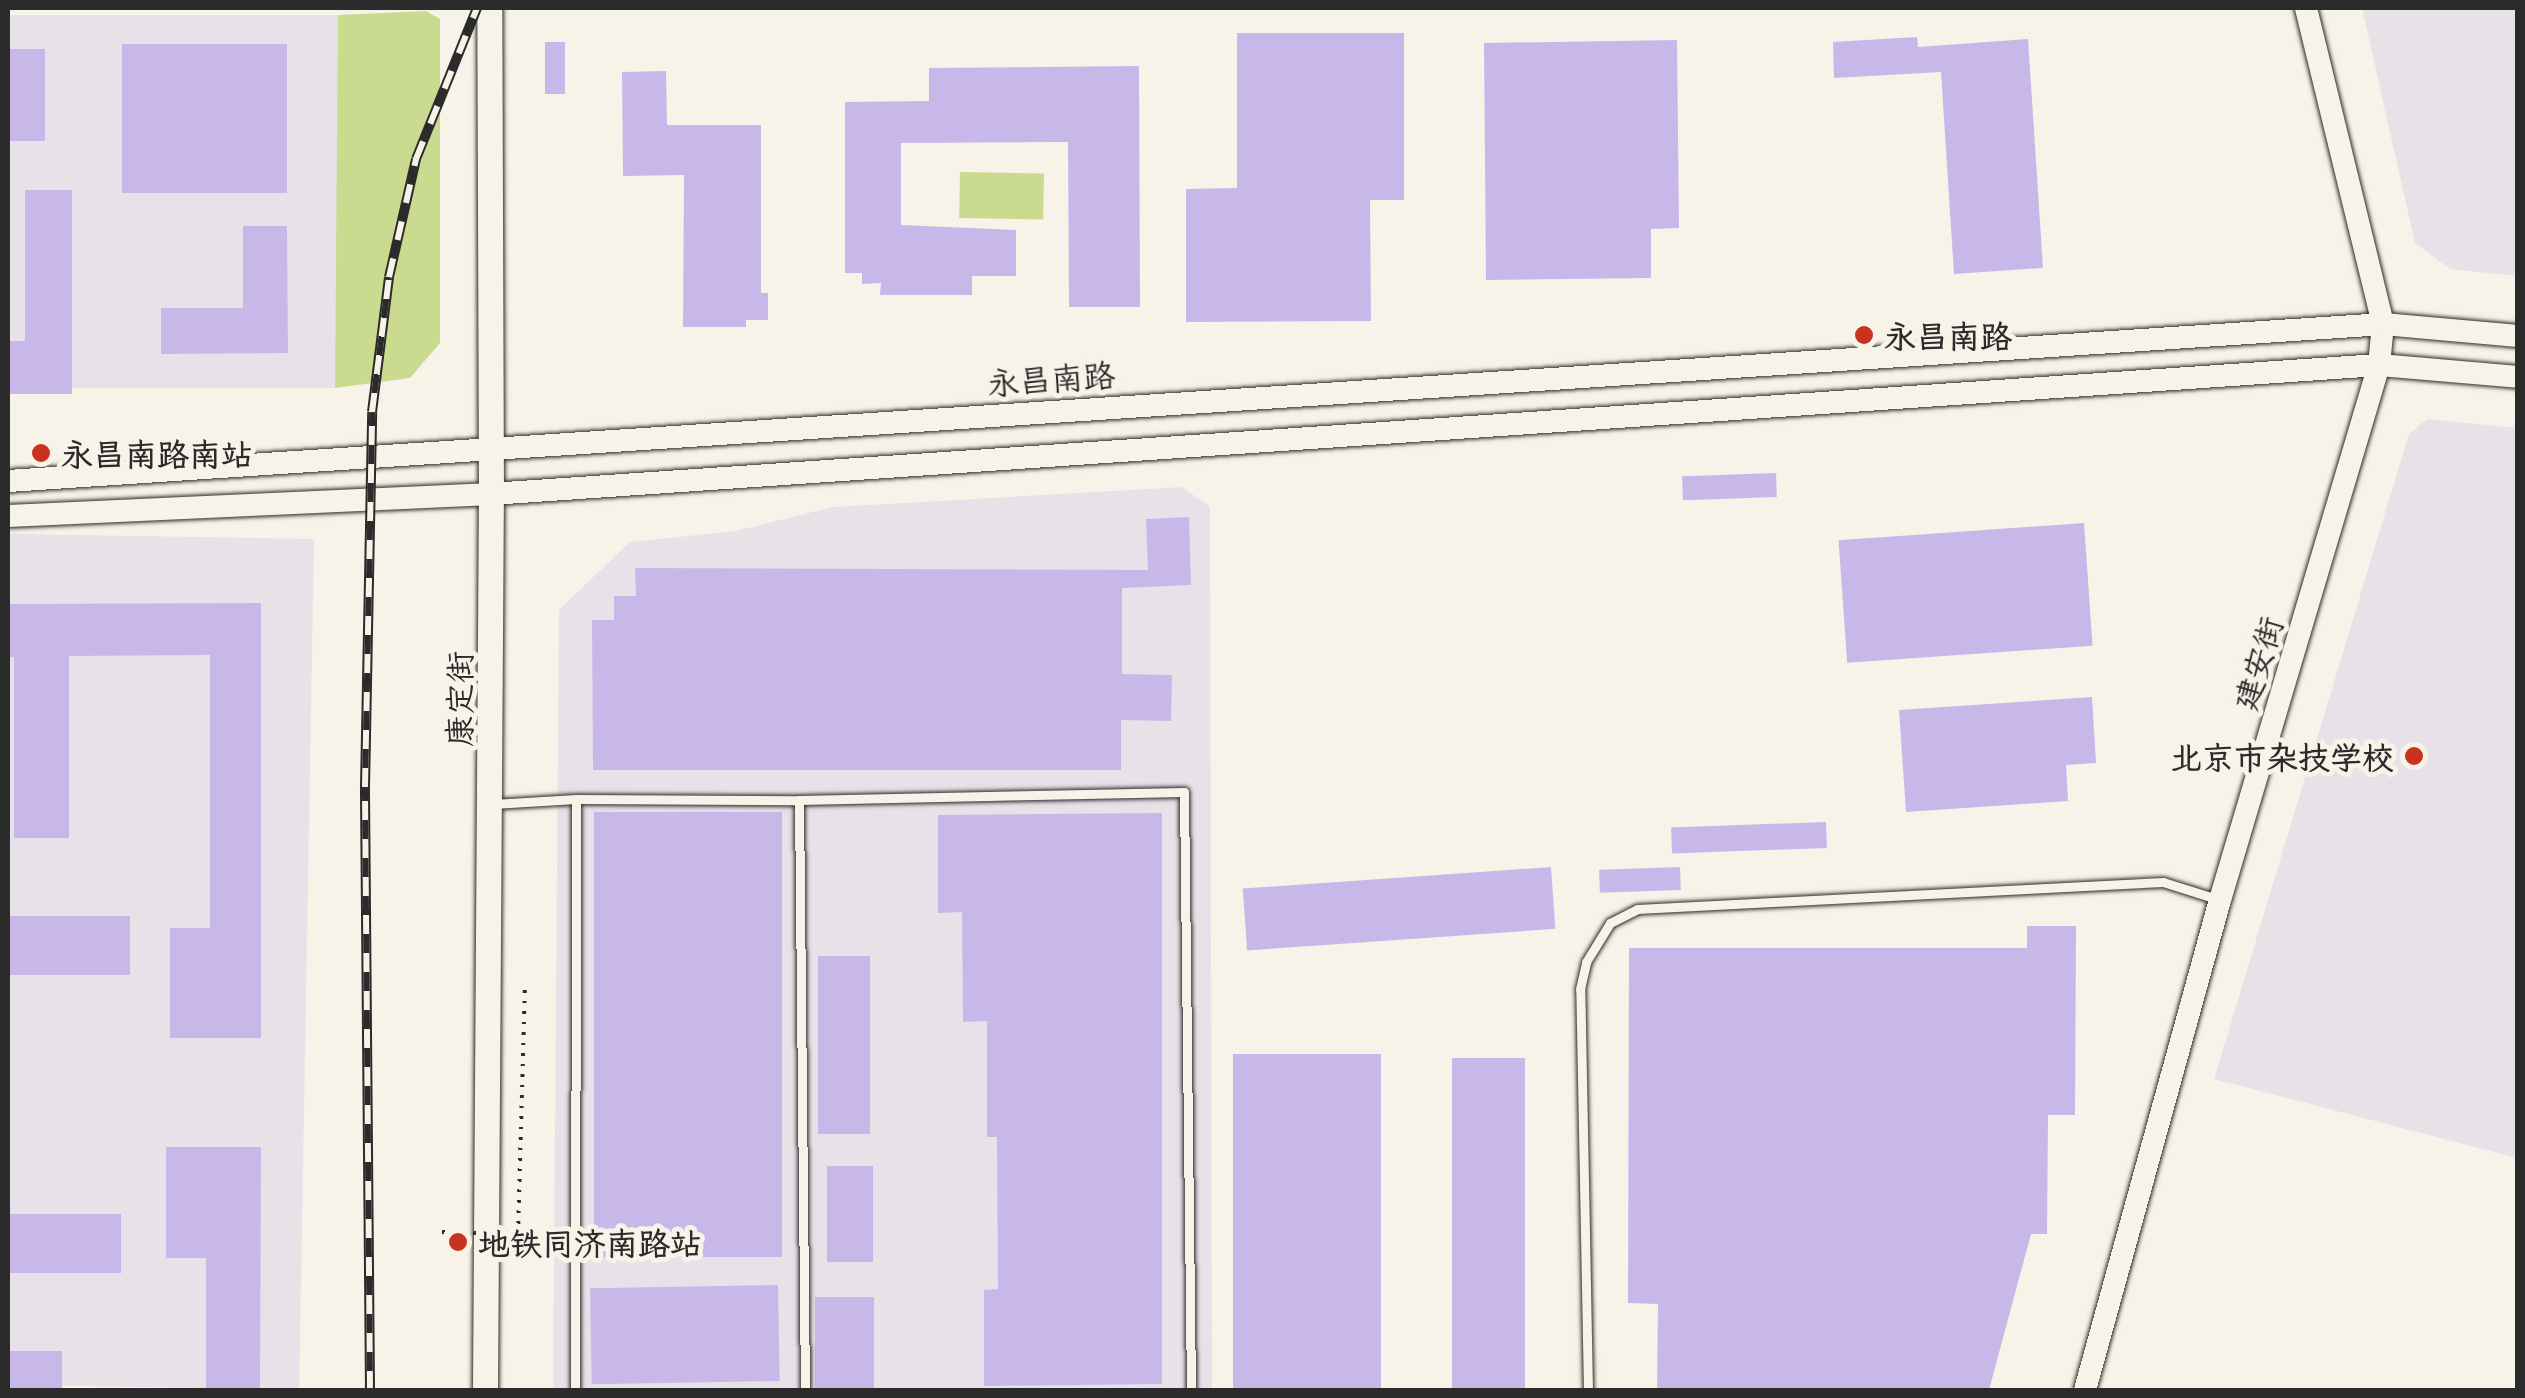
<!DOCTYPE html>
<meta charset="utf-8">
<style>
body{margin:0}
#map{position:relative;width:2525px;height:1398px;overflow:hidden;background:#f7f3e8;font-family:"Playpen Sans","LXGW WenKai TC",sans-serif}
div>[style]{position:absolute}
.built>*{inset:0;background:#e9e1e8;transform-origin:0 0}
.green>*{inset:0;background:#cada8e;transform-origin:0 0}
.building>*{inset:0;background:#c8b8e9;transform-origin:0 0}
.path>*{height:4px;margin-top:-2px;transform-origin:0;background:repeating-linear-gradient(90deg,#2b2b2b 0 2.5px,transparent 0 10.5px)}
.roads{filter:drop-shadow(0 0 2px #2b2b2b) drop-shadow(0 0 2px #2b2b2b)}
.service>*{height:9px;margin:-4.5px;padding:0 4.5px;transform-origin:4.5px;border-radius:4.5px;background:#f7f3e8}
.tertiary>*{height:22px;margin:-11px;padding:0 11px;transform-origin:11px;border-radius:11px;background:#f7f3e8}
.secondary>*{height:25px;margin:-12.5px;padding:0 12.5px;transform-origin:12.5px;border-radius:12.5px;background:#f7f3e8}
.rail>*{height:10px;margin-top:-5px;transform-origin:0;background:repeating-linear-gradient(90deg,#f7f3e8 0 19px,#2b2b2b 0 38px);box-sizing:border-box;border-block:2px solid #2b2b2b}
.path-bridge>*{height:4px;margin-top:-2px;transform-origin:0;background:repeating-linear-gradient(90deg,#2b2b2b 0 2.5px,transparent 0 10.5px)}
.dots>*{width:28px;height:28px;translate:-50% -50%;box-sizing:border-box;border:5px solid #f7f3e8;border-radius:50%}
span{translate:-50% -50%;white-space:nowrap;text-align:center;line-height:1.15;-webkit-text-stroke:10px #f7f3e8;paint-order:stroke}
.poi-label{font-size:32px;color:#2b2b2b;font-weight:700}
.left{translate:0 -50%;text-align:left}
.right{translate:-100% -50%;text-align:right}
.street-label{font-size:32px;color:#2b2b2b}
.frame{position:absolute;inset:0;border:10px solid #2b2b2b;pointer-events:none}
</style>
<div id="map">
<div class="built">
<div style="clip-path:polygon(2362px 8px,2517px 8px,2517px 276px,2450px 269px,2415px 243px)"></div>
<div style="left:338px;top:15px;width:373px;height:330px;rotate:90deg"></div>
<div style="clip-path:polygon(2427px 419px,2517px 428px,2517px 1158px,2214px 1079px,2409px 434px)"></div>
<div style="clip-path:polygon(1182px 487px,1210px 507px,1212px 1390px,553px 1390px,559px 610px,630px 542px,736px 531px,833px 507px)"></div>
<div style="left:314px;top:539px;width:851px;height:306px;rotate:91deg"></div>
</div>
<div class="green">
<div style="clip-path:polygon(426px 11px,440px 19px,440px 343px,410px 378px,335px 388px,338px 15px)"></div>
<div style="left:960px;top:172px;width:84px;height:46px;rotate:1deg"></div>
</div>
<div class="building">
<div style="clip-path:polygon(1237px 33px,1404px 33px,1404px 200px,1370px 200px,1371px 321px,1186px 322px,1186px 189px,1237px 188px)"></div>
<div style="clip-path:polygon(1917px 37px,1918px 47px,2028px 39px,2043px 268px,1954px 274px,1941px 72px,1834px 78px,1833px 42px)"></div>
<div style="clip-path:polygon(1677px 40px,1679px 228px,1651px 229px,1651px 278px,1486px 280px,1484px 43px)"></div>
<div style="left:545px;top:42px;width:20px;height:52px"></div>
<div style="left:287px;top:44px;width:149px;height:165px;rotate:90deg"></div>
<div style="left:8px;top:49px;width:37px;height:92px"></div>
<div style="clip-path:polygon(1139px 66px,1140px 307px,1069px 307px,1068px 142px,901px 143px,901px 225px,1016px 230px,1016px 276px,972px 276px,972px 295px,880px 295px,881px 283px,862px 284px,862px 273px,845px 273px,845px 102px,929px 101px,929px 68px)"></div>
<div style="clip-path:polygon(666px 71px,667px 125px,761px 125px,761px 293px,768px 293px,768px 320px,746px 320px,746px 327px,683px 327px,684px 175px,623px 176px,622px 72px)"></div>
<div style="clip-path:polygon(25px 190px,72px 190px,72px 394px,8px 394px,8px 341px,25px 341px)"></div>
<div style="clip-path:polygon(243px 226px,287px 226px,288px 353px,161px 354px,161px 308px,243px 308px)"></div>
<div style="left:1776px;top:473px;width:24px;height:94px;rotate:88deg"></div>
<div style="clip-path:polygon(1189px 517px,1191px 585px,1122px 588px,1122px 674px,1172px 675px,1171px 721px,1121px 720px,1121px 770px,593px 770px,592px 620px,614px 620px,614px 596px,636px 596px,635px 568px,1148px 570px,1146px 519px)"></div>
<div style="left:2084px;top:523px;width:123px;height:246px;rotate:86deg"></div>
<div style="clip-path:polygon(261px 603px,261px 1038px,170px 1038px,170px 928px,210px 928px,210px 655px,69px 656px,69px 838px,14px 838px,14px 657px,8px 657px,8px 604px)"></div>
<div style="clip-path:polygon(2092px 697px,2096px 763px,2066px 765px,2068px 801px,1906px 812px,1899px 710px)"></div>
<div style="left:594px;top:812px;width:188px;height:445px"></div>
<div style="clip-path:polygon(1162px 813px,1162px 1384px,984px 1386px,984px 1290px,998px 1289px,997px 1137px,987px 1137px,987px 1021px,963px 1022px,962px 912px,938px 913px,938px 815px)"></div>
<div style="left:1826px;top:822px;width:26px;height:155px;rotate:88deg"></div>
<div style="left:1551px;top:867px;width:62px;height:309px;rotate:86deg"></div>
<div style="left:1680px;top:867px;width:23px;height:81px;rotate:88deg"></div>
<div style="left:130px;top:916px;width:59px;height:122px;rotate:90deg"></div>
<div style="clip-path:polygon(2027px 926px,2076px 926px,2075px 1115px,2048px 1115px,2047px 1234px,2031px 1234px,1989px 1390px,1657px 1390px,1658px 1304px,1628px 1303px,1629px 948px,2027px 948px)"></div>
<div style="left:818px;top:956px;width:52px;height:178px"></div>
<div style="left:1381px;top:1054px;width:336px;height:148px;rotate:90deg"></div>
<div style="left:1452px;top:1058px;width:73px;height:332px"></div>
<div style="clip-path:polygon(166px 1147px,261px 1147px,260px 1390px,206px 1390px,206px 1258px,166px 1258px)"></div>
<div style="left:827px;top:1166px;width:46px;height:96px"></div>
<div style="left:8px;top:1214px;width:113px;height:59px"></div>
<div style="left:778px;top:1285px;width:96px;height:188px;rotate:89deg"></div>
<div style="left:815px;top:1297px;width:59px;height:93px"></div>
<div style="left:9px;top:1351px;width:53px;height:39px"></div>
</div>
<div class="path">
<div style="left:518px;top:1234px;width:251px;rotate:-88.4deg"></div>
</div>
<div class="roads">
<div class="service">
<div style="left:799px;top:800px;width:385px;rotate:-1.2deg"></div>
<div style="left:1184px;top:792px;width:598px;rotate:89.33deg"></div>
<div style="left:493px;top:804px;width:83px;rotate:-3.4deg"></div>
<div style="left:576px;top:799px;width:223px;rotate:0.3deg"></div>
<div style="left:799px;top:800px;width:590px;rotate:89.42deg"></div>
<div style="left:575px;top:1390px;width:591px;rotate:-89.9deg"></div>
<div style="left:1588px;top:1390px;width:401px;rotate:-91.1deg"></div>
<div style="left:1580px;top:989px;width:28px;rotate:-77deg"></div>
<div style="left:1586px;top:962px;width:46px;rotate:-58.4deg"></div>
<div style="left:1610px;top:923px;width:30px;rotate:-27deg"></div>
<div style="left:1637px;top:909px;width:527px;rotate:-2.94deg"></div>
<div style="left:2163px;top:882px;width:57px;rotate:17.5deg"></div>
</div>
<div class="tertiary">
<div style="left:8px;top:481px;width:2380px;rotate:-3.78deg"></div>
<div style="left:2383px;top:324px;width:136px;rotate:5.1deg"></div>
<div style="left:8px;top:516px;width:484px;rotate:-2.6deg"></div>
<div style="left:491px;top:494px;width:1892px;rotate:-3.91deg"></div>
<div style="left:2379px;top:365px;width:140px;rotate:4.9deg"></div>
<div style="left:2085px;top:1390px;width:508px;rotate:-74.6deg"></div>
<div style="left:2220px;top:900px;width:558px;rotate:-73.45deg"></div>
<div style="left:2379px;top:365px;width:41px;rotate:-84.4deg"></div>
<div style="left:2383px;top:324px;width:325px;rotate:-103.7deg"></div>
</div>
<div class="secondary">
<div style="left:485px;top:1390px;width:896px;rotate:-89.62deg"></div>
<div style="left:491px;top:494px;width:486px;rotate:-90.2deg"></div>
</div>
</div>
<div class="rail">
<div style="left:370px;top:1390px;width:603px;rotate:-90.48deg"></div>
<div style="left:365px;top:787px;width:375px;rotate:-88.9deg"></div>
<div style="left:372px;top:412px;width:136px;rotate:-82.8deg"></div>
<div style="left:389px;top:277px;width:121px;rotate:-77.1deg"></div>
<div style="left:416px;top:159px;width:163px;rotate:-68deg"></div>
</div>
<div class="path-bridge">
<div style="left:442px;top:1232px;width:76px;rotate:1.5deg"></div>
</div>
<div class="dots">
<div style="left:1864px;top:335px;background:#c8321e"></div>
<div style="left:41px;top:453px;background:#c8321e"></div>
<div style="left:2414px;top:756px;background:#c8321e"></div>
<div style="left:458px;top:1242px;background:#c8321e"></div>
</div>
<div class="poi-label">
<span class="left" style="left:1884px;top:335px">永昌南路</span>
<span class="left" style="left:61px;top:453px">永昌南路南站</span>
<span class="right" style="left:2394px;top:756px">北京市杂技学校</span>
<span class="left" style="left:478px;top:1242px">地铁同济南路站</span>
</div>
<div class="street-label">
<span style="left:1051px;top:378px;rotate:-4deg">永昌南路</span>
<span style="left:2257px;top:663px;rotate:-73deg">建安街</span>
<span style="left:458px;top:699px;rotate:-90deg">康定街</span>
</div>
<div class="frame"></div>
</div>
